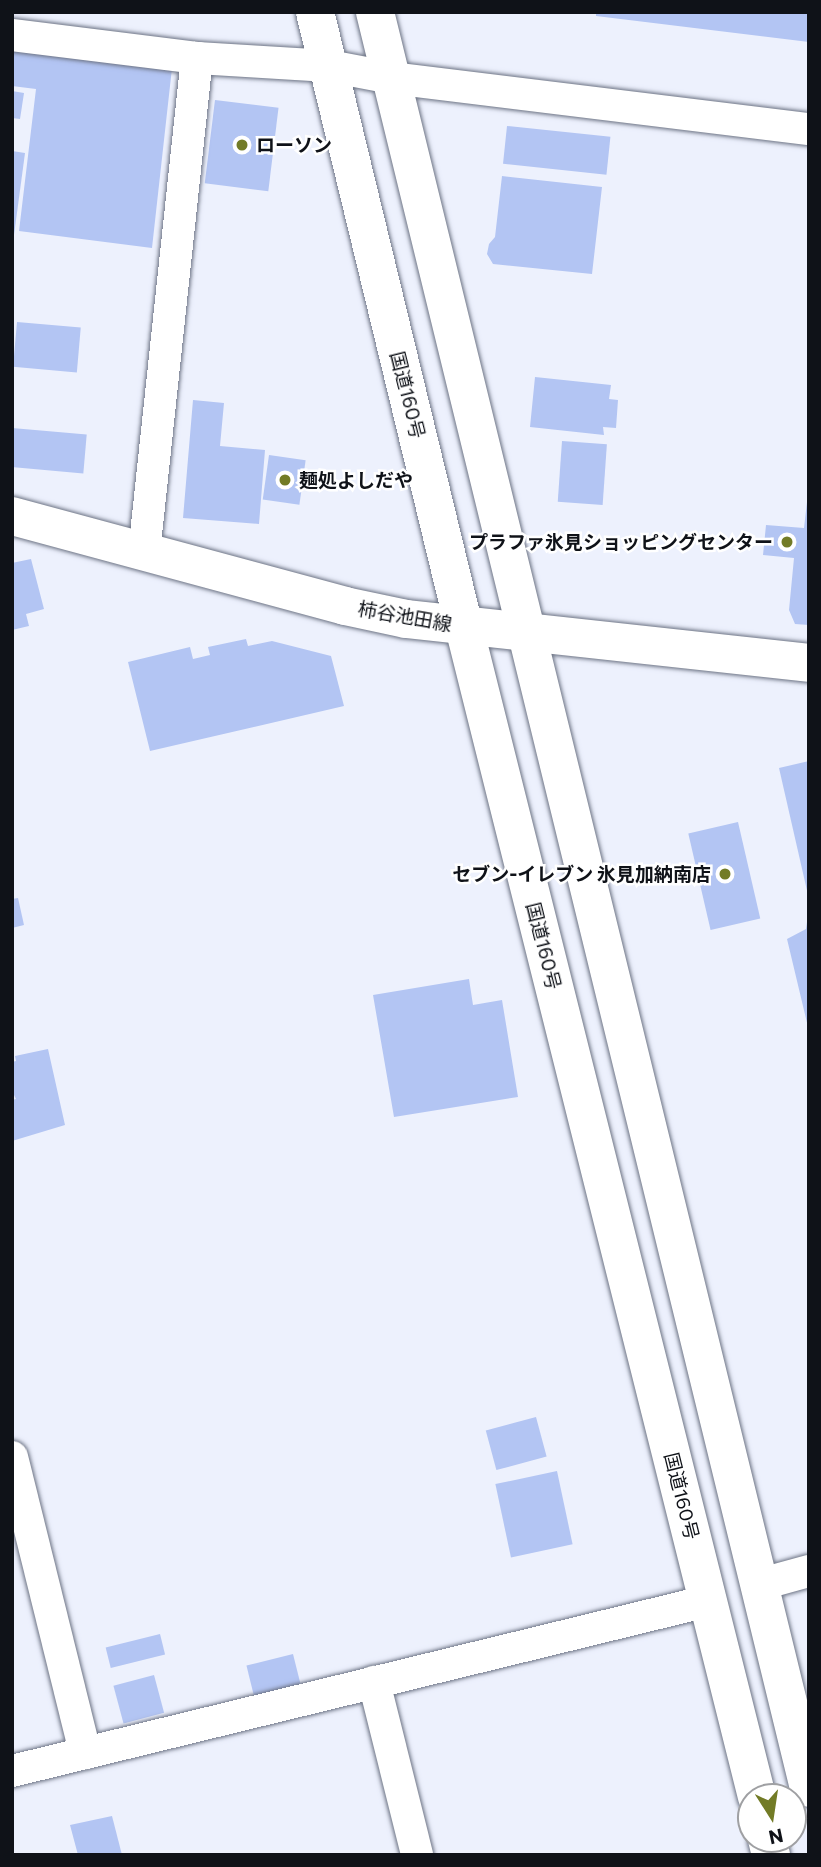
<!DOCTYPE html>
<meta charset="utf-8">
<style>
body{margin:0}
#map{position:relative;width:821px;height:1867px;overflow:hidden;background:#edf1fd;font-family:Commissioner,"Noto Sans JP",sans-serif}
div>[style]{position:absolute}
.building>*{inset:0;background:#b3c5f3;transform-origin:0 0}
.roads{filter:drop-shadow(0 0 2px #6d7485) drop-shadow(0 0 2px #6d7485)}
.street>*{height:32px;margin:-16px;padding:0 16px;transform-origin:16px;border-radius:16px;background:#fff}
.secondary>*{height:38px;margin:-19px;padding:0 19px;transform-origin:19px;border-radius:19px;background:#fff}
.highway>*{height:38px;margin:-19px;padding:0 19px;transform-origin:19px;border-radius:19px;background:#fff}
.dots>*{width:19px;height:19px;translate:-50% -50%;box-sizing:border-box;border:4px solid #fff;border-radius:50%}
span{translate:-50% -50%;white-space:nowrap;text-align:center;line-height:1.15;-webkit-text-stroke:5px #fff;paint-order:stroke}
.poi-label{font-size:19px;color:#0f1218;font-weight:700}
.left{translate:0 -50%;text-align:left}
.right{translate:-100% -50%;text-align:right}
.street-label{font-size:19px;color:#0f1218}
.frame{position:absolute;inset:0;border:14px solid #0f1218;pointer-events:none}
.north{position:absolute;left:737px;top:1783px;width:70px;height:70px;box-sizing:border-box;background:#fff;border:2px solid #9fa0a3;border-radius:50%;rotate:168deg;font-size:19px;font-weight:700;line-height:28px;text-align:center;color:#0f1218}
.north::after{content:'';display:block;margin:auto;width:24px;height:32px;background:#727b26;clip-path:polygon(50% 0,100% 100%,50% 72%,0 100%)}
</style>
<div id="map">
<div class="building">
<div style="clip-path:polygon(596px 12px,809px 12px,809px 42px,596px 16px)"></div>
<div style="clip-path:polygon(12px 51px,172px 68px,152px 248px,19px 231px,36px 89px,12px 86px)"></div>
<div style="clip-path:polygon(12px 91px,24px 93px,20px 119px,12px 118px)"></div>
<div style="left:215px;top:100px;width:64px;height:84px;rotate:7deg"></div>
<div style="left:507px;top:126px;width:104px;height:38px;rotate:6deg"></div>
<div style="clip-path:polygon(12px 151px,25px 153px,14px 235px,12px 235px)"></div>
<div style="clip-path:polygon(502px 176px,602px 187px,592px 274px,493px 264px,487px 254px,489px 244px,495px 237px)"></div>
<div style="left:17px;top:322px;width:64px;height:45px;rotate:5deg"></div>
<div style="clip-path:polygon(535px 377px,611px 385px,609px 399px,618px 400px,616px 428px,603px 427px,604px 435px,530px 427px)"></div>
<div style="clip-path:polygon(193px 400px,224px 403px,220px 446px,265px 450px,259px 524px,183px 518px)"></div>
<div style="left:12px;top:428px;width:75px;height:39px;rotate:5deg"></div>
<div style="left:562px;top:441px;width:45px;height:61px;rotate:4deg"></div>
<div style="left:269px;top:455px;width:37px;height:45px;rotate:8deg"></div>
<div style="clip-path:polygon(807px 502px,809px 502px,809px 625px,795px 624px,789px 610px,794px 558px,763px 555px,766px 525px,804px 528px)"></div>
<div style="clip-path:polygon(31px 559px,44px 609px,26px 614px,29px 626px,12px 630px,12px 563px)"></div>
<div style="clip-path:polygon(246px 639px,248px 646px,272px 641px,331px 656px,344px 706px,150px 751px,128px 662px,190px 647px,193px 659px,210px 655px,208px 647px)"></div>
<div style="clip-path:polygon(809px 761px,809px 895px,808px 895px,779px 768px)"></div>
<div style="left:738px;top:822px;width:99px;height:51px;rotate:77deg"></div>
<div style="clip-path:polygon(18px 898px,24px 925px,12px 928px,12px 899px)"></div>
<div style="clip-path:polygon(807px 922px,809px 922px,808px 1027px,787px 939px,806px 929px)"></div>
<div style="clip-path:polygon(469px 979px,473px 1005px,502px 1000px,518px 1097px,394px 1117px,373px 995px)"></div>
<div style="clip-path:polygon(48px 1049px,65px 1125px,12px 1141px,12px 1100px,16px 1099px,12px 1091px,12px 1062px,16px 1061px,15px 1056px)"></div>
<div style="left:536px;top:1417px;width:41px;height:52px;rotate:75deg"></div>
<div style="left:557px;top:1471px;width:75px;height:63px;rotate:78deg"></div>
<div style="left:160px;top:1634px;width:21px;height:56px;rotate:76deg"></div>
<div style="left:293px;top:1654px;width:32px;height:48px;rotate:76deg"></div>
<div style="left:154px;top:1675px;width:39px;height:42px;rotate:75deg"></div>
<div style="clip-path:polygon(112px 1816px,122px 1855px,78px 1855px,70px 1825px)"></div>
</div>
<div class="roads">
<div class="street">
<div style="left:12px;top:35px;width:186px;rotate:7.1deg"></div>
<div style="left:197px;top:58px;width:132px;rotate:3.5deg"></div>
<div style="left:329px;top:66px;width:64px;rotate:10.8deg"></div>
<div style="left:392px;top:78px;width:420px;rotate:7deg"></div>
<div style="left:144px;top:553px;width:498px;rotate:-83.9deg"></div>
<div style="left:12px;top:1457px;width:305px;rotate:76.1deg"></div>
<div style="left:758px;top:1585px;width:53px;rotate:-15.4deg"></div>
<div style="left:374px;top:1682px;width:178px;rotate:76deg"></div>
<div style="left:12px;top:1771px;width:716px;rotate:-13.73deg"></div>
</div>
<div class="secondary">
<div style="left:12px;top:516px;width:345px;rotate:15.1deg"></div>
<div style="left:345px;top:606px;width:62px;rotate:12deg"></div>
<div style="left:406px;top:619px;width:405px;rotate:6.2deg"></div>
</div>
<div class="highway">
<div style="left:315px;top:12px;width:633px;rotate:76.38deg"></div>
<div style="left:464px;top:627px;width:1206px;rotate:75.94deg"></div>
<div style="left:375px;top:12px;width:1828px;rotate:76.27deg"></div>
<div style="left:767px;top:1839px;width:16px;rotate:76deg"></div>
</div>
</div>
<div class="dots">
<div style="left:242px;top:145px;background:#727b26"></div>
<div style="left:285px;top:480px;background:#727b26"></div>
<div style="left:787px;top:542px;background:#727b26"></div>
<div style="left:725px;top:874px;background:#727b26"></div>
</div>
<div class="poi-label">
<span class="left" style="left:256px;top:145px">ローソン</span>
<span class="left" style="left:299px;top:480px">麺処よしだや</span>
<span class="right" style="left:773px;top:542px">プラファ氷見ショッピングセンター</span>
<span class="right" style="left:711px;top:874px">セブン-イレブン 氷見加納南店</span>
</div>
<div class="street-label">
<span style="left:408px;top:395px;rotate:76deg">国道160号</span>
<span style="left:405px;top:616px;rotate:10deg">柿谷池田線</span>
<span style="left:544px;top:946px;rotate:76deg">国道160号</span>
<span style="left:682px;top:1496px;rotate:76deg">国道160号</span>
</div>
<div class="frame"></div>
<div class="north">N</div>
</div>
